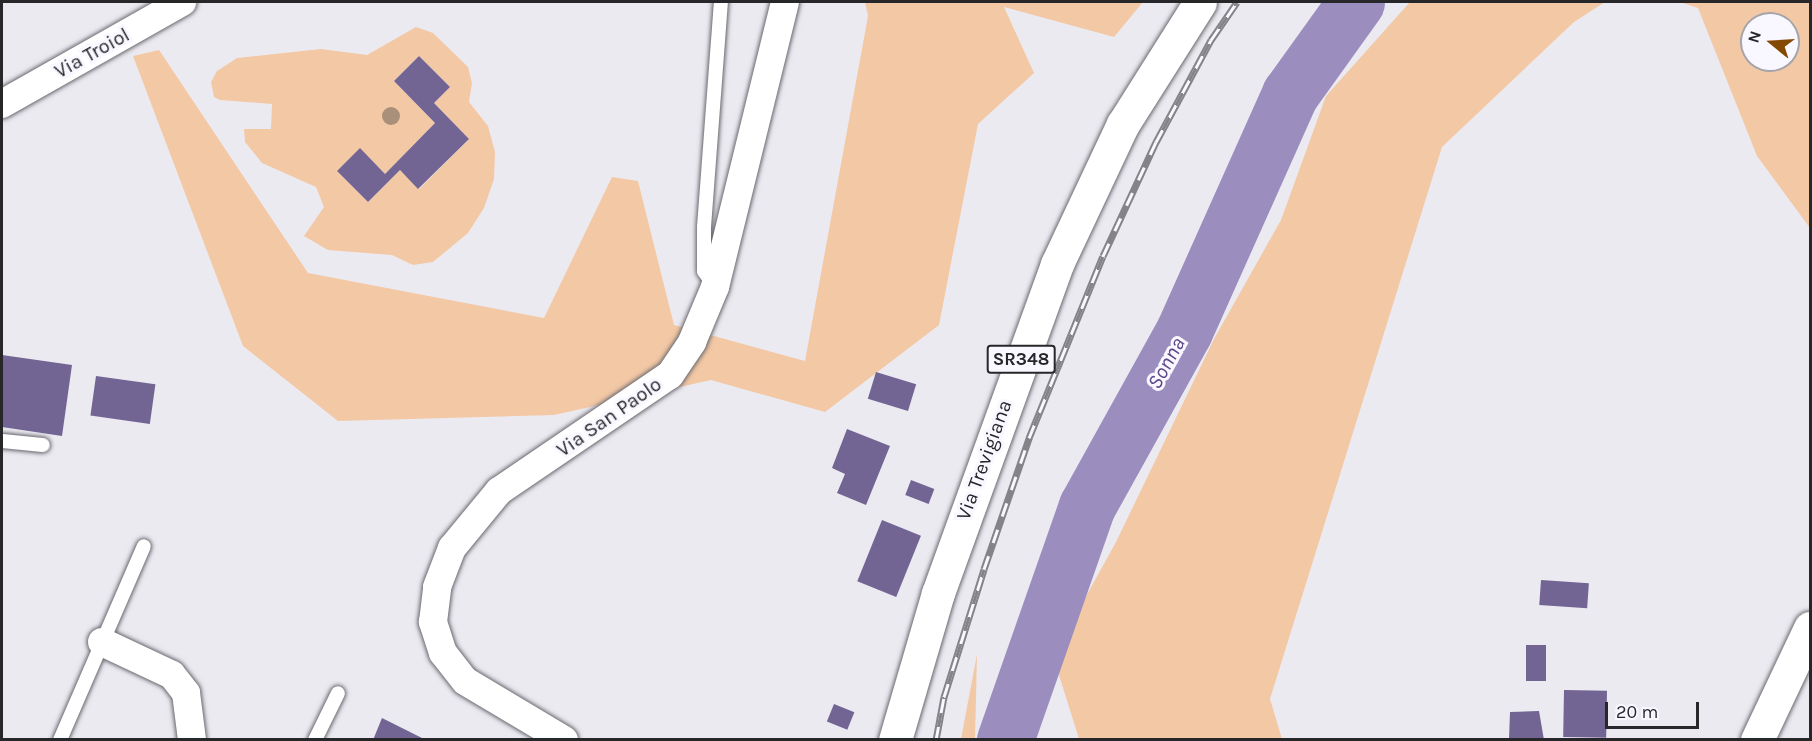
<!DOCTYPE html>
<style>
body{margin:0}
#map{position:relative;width:1812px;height:741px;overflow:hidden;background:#eceaf1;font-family:Karla,sans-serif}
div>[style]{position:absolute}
.green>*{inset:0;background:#f3c8a5}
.river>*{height:57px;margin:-28.5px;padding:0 28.5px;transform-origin:28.5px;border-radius:28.5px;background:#9b8ebf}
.building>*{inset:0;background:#726594;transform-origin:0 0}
.roads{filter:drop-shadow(0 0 2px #6a686f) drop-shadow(0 0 2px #6a686f)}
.service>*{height:14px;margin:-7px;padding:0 7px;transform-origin:7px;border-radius:7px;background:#fff}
.minor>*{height:28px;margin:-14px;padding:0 14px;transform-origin:14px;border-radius:14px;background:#fff}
.primary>*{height:33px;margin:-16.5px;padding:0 16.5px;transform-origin:16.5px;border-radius:16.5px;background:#fff}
.trunk>*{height:33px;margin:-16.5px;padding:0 16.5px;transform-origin:16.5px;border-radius:16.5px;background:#fff}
.rail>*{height:7px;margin-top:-3.5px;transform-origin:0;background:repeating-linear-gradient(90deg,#f9f7ff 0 14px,#848388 0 28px);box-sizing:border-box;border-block:2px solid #848388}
.trees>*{width:18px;height:18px;margin:-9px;border-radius:50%;background:#a9907b}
span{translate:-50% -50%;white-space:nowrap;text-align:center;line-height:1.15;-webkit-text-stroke:6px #f9f7ff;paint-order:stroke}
.shield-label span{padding:2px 4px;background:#f9f7ff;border:2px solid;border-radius:4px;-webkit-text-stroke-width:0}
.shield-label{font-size:18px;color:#27272a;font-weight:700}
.street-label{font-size:20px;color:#27272a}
.water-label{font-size:21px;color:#5d4888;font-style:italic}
.frame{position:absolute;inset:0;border:3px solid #27272a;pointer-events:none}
.north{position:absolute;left:1740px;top:12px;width:60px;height:60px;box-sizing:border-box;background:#f9f7ff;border:2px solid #a5a4aa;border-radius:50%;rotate:288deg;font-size:16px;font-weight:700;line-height:24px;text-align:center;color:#27272a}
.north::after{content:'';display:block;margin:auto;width:21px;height:27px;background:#844900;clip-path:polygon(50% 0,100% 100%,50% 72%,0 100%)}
.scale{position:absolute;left:1605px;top:702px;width:94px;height:27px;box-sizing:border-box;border:3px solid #27272a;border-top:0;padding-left:8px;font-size:18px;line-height:21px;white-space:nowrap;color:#27272a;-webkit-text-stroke:4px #f9f7ff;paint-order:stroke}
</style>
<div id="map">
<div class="green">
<div style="clip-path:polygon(865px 2px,1143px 2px,1114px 37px,1004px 7px,1034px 73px,978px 124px,939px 325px,825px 412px,711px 380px,554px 415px,338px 421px,243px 346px,133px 56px,159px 50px,308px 273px,544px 318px,612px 177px,638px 181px,674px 325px,805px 361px,868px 16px)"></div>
<div style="clip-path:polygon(1410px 2px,1605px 2px,1574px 22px,1442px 147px,1270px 699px,1282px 739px,1079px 739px,1053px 656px,1116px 542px,1214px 339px,1281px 220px,1326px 96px)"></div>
<div style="clip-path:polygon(evenodd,1680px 2px,1810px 2px,1810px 228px,1757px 156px,1698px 8px,1680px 2px,1752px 24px,1788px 24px,1788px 60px,1752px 60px,1752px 24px)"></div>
<div style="clip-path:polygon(evenodd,416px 27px,433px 33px,468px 67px,472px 83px,469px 102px,488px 126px,495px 152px,494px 179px,484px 208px,468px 233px,433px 262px,413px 265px,392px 255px,328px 250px,304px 236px,324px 207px,316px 187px,262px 163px,245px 142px,244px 129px,271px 129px,272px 104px,220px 100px,214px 97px,211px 82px,217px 71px,237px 58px,321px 49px,367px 55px,416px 27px,419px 56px,450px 87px,434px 103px,469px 139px,419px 189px,400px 170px,368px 202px,337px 171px,360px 149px,385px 174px,435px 123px,394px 81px,419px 56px)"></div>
<div style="clip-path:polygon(977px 654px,975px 739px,961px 739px)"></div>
</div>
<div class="river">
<div style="left:1005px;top:740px;width:248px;rotate:-70.7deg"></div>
<div style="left:1087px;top:506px;width:200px;rotate:-61deg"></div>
<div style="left:1184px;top:331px;width:260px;rotate:-65.9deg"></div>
<div style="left:1290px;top:94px;width:113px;rotate:-54.3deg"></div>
</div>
<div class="building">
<div style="clip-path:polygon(419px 56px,450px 87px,434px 103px,469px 139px,418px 189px,400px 170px,368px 202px,337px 171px,360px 148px,385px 174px,435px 123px,394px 81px)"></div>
<div style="clip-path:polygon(2px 355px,72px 365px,62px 436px,2px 427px)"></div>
<div style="left:876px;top:372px;width:42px;height:28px;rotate:17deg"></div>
<div style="left:96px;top:376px;width:60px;height:40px;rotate:8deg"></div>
<div style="clip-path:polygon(847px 429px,890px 446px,866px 505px,837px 493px,845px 474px,832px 468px)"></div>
<div style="left:911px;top:480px;width:25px;height:16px;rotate:21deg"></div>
<div style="left:882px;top:520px;width:42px;height:66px;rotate:22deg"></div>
<div style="left:1541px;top:580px;width:48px;height:25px;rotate:4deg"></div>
<div style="left:1526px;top:645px;width:20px;height:36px"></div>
<div style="left:1564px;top:690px;width:43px;height:47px;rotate:1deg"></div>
<div style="left:834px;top:704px;width:22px;height:19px;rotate:22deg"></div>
<div style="clip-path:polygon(1539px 711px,1544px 740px,1509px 740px,1510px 712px)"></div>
<div style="clip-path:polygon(382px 718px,426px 740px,373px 740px)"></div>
</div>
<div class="roads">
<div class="service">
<div style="left:713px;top:284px;width:16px;rotate:-125deg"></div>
<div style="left:704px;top:271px;width:44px;rotate:-90deg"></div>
<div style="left:704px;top:227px;width:226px;rotate:-85.7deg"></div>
<div style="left:2px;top:441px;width:41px;rotate:5.6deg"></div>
<div style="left:60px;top:740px;width:211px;rotate:-66.6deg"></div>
<div style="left:315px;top:740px;width:52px;rotate:-63.9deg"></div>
</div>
<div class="minor">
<div style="left:2px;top:104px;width:207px;rotate:-29.5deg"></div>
<div style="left:102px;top:642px;width:77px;rotate:25.2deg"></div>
<div style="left:172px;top:675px;width:23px;rotate:52deg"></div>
<div style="left:186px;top:693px;width:47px;rotate:82.7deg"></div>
<div style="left:564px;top:740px;width:115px;rotate:-149.2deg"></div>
<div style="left:465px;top:681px;width:36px;rotate:-128deg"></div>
<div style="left:443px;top:653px;width:33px;rotate:-108deg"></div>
<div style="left:433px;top:622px;width:35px;rotate:-83deg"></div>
<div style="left:437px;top:587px;width:42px;rotate:-69deg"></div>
<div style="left:452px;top:548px;width:74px;rotate:-50.5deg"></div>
<div style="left:499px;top:491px;width:207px;rotate:-34.2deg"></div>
<div style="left:670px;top:375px;width:40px;rotate:-56deg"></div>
<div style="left:692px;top:342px;width:60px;rotate:-67.3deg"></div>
<div style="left:715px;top:287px;width:293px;rotate:-76.2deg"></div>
</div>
<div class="primary">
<div style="left:895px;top:740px;width:153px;rotate:-73.7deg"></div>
<div style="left:938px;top:593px;width:350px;rotate:-70.1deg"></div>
<div style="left:1057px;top:264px;width:155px;rotate:-64.8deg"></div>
<div style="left:1123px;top:124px;width:144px;rotate:-57.7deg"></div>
</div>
<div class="trunk">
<div style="left:1757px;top:740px;width:124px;rotate:-64.7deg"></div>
</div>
</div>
<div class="rail">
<div style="left:936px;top:740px;width:44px;rotate:-79.5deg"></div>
<div style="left:944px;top:697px;width:134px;rotate:-72.6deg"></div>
<div style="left:984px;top:569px;width:139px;rotate:-71deg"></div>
<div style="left:1029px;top:438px;width:196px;rotate:-67.9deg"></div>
<div style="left:1103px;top:256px;width:126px;rotate:-65.1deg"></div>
<div style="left:1156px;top:142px;width:116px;rotate:-61.7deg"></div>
<div style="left:1211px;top:40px;width:46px;rotate:-55.6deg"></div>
</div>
<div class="trees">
<div style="left:391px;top:116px"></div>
</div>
<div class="shield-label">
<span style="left:1021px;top:359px">SR348</span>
</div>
<div class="street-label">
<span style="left:92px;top:53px;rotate:-29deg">Via Troiol</span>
<span style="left:609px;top:417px;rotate:-35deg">Via San Paolo</span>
<span style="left:984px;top:460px;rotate:-70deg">Via Trevigiana</span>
</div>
<div class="water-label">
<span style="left:1166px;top:363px;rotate:-61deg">Sonna</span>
</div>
<div class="frame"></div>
<div class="north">N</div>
<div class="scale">20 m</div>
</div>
